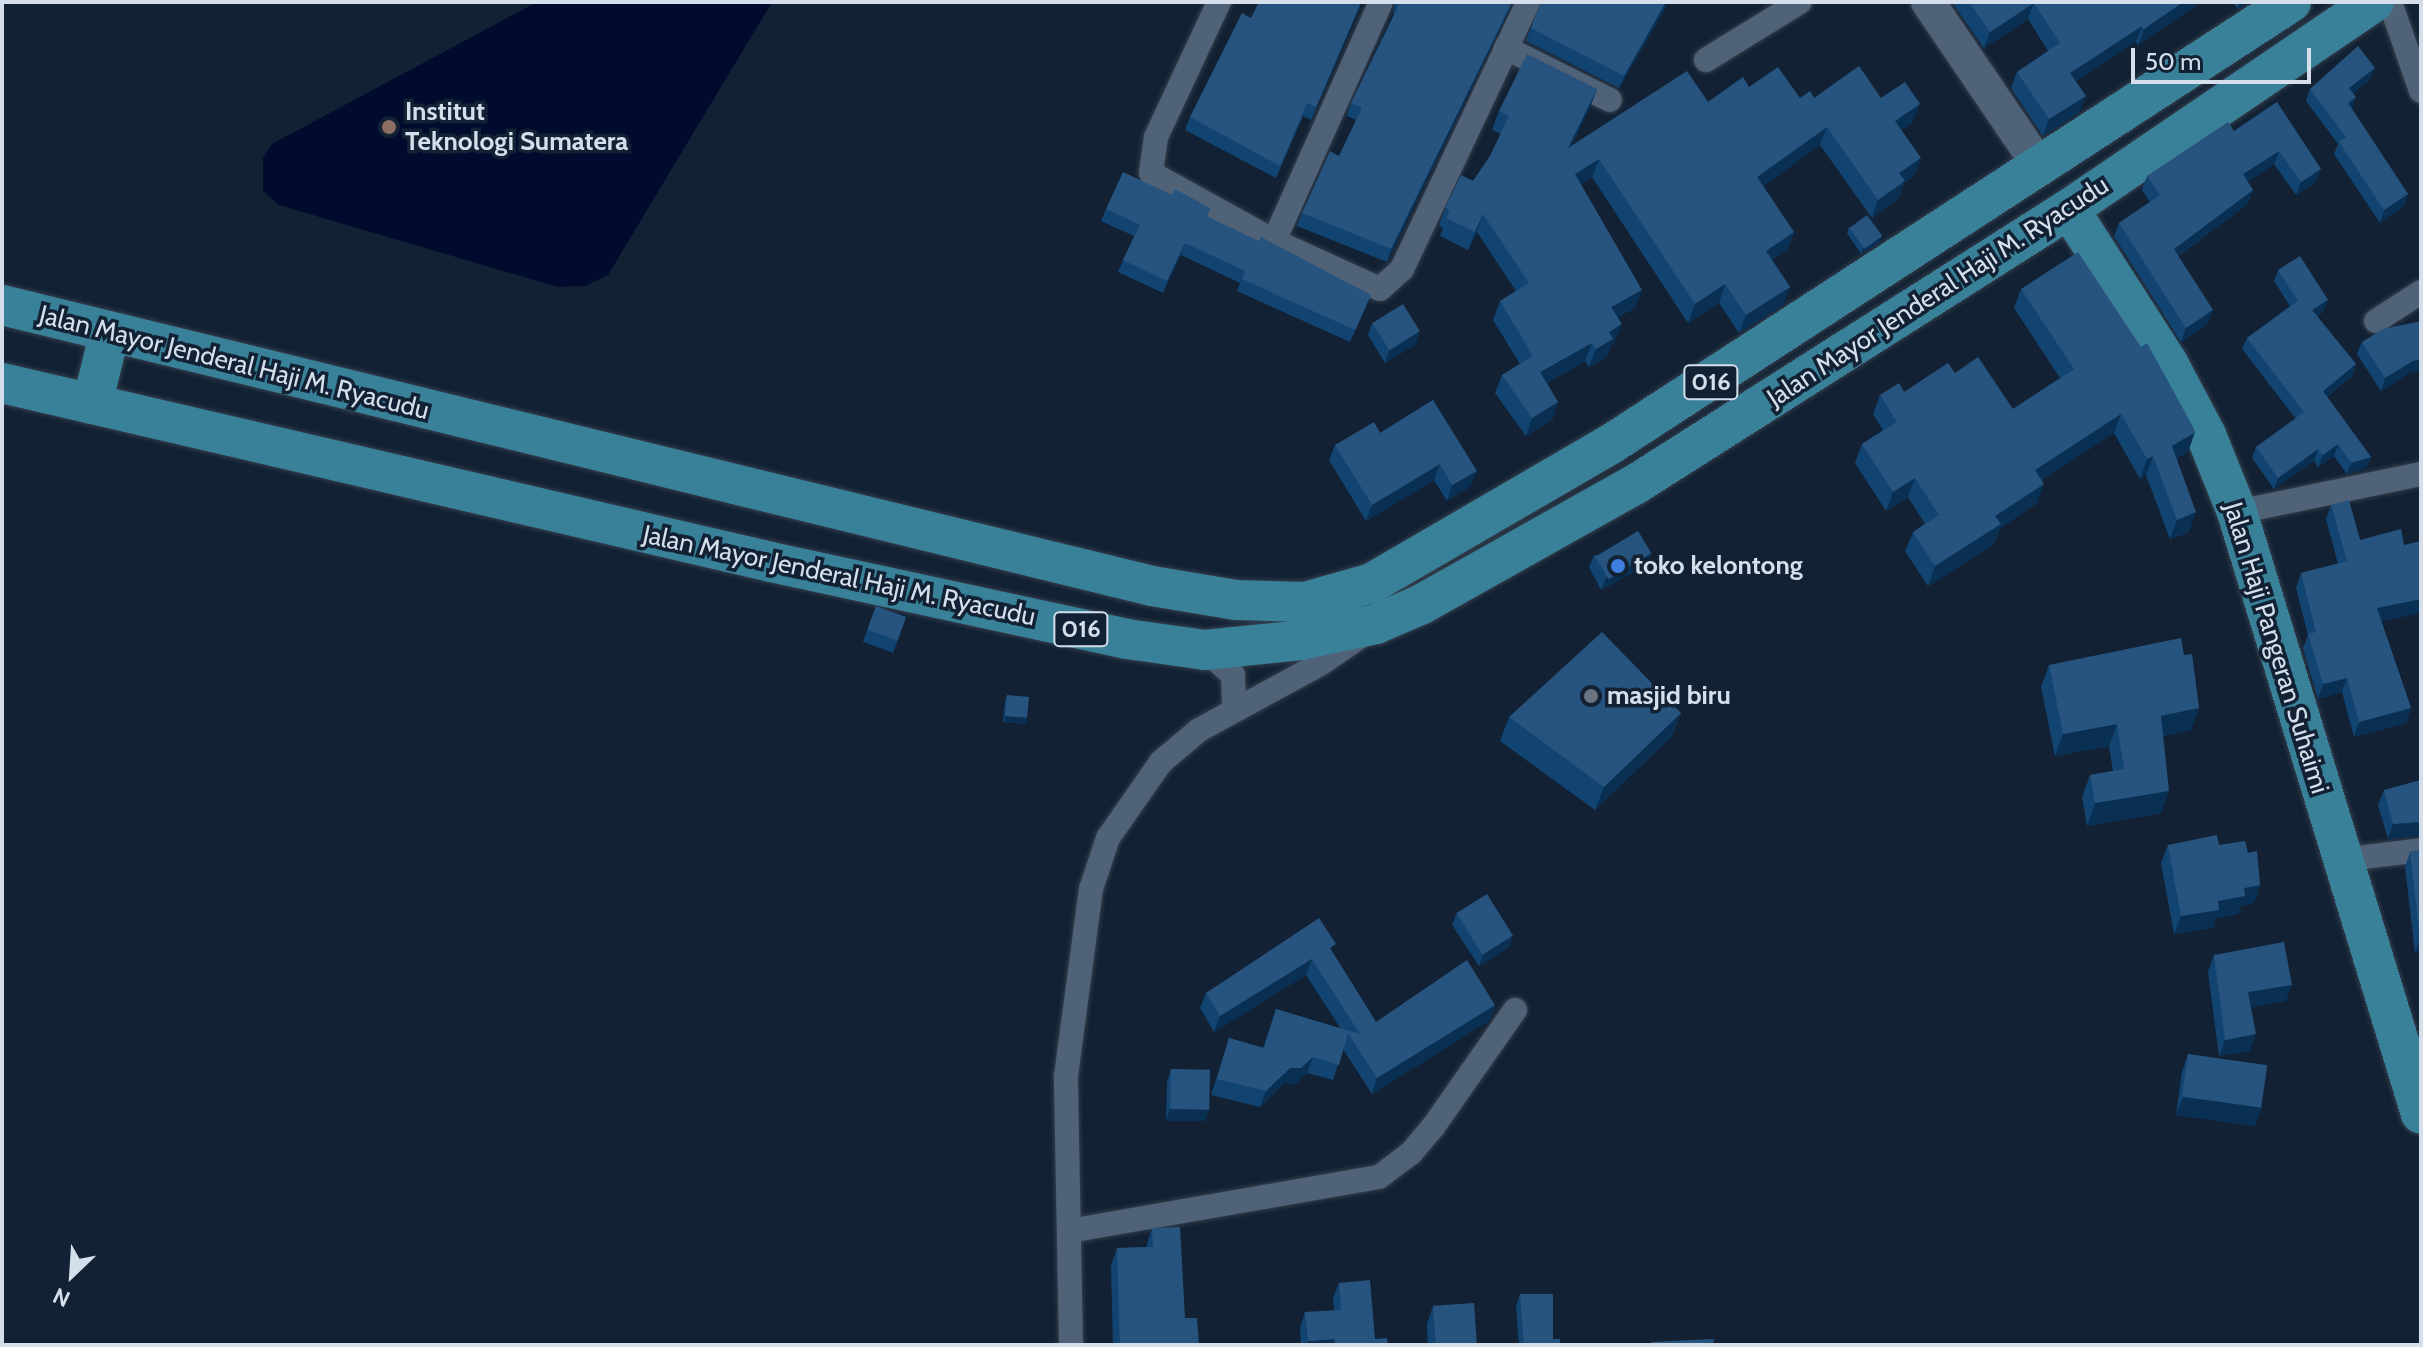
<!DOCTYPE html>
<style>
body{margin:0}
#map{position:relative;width:2423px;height:1347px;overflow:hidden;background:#122234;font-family:Cabin,sans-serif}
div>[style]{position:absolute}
.water>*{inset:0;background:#000b2d}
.roads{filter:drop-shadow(0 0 2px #343e4d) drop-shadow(0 0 2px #343e4d)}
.street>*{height:24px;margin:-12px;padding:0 12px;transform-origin:12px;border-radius:12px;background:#506277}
.secondary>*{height:34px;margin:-17px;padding:0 17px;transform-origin:17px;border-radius:17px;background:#506277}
.primary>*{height:40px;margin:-20px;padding:0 20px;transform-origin:20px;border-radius:20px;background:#398199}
.wall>*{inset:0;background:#124471;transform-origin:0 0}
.shaded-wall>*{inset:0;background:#092f53;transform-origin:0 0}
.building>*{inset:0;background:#27547e;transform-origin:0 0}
.dots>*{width:22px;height:22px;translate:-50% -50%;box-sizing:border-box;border:4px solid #122234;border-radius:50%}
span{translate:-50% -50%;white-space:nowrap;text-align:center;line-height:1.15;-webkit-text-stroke:7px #122234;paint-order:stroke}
.shield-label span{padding:2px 6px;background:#122234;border:2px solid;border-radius:6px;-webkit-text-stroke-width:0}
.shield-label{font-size:24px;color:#d4dfeb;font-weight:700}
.poi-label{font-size:26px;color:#d4dfeb;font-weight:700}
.left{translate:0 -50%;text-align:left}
.street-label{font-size:26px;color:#d4dfeb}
.frame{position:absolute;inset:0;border:4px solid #d4dfeb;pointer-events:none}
.north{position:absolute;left:32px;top:1235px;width:80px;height:80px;-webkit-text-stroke:6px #122234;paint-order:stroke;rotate:205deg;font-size:22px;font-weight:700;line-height:32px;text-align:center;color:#d4dfeb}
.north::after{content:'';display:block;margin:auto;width:28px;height:36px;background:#d4dfeb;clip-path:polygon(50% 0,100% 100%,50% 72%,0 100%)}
.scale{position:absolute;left:2131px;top:48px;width:180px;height:36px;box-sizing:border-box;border:4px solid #d4dfeb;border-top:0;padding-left:10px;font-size:24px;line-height:28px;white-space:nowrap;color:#d4dfeb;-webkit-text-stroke:6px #122234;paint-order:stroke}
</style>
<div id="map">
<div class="water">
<div style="clip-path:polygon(537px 2px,772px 2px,608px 275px,585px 286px,558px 287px,279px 205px,263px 191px,263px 158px,272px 144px)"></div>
</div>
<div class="roads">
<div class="street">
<div style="left:1219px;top:2px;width:149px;rotate:115deg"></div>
<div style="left:1156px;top:137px;width:36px;rotate:98deg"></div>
<div style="left:1151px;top:173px;width:141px;rotate:28.9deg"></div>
<div style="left:1274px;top:241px;width:116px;rotate:24.4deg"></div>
<div style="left:1380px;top:289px;width:30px;rotate:-42deg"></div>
<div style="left:1402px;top:269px;width:295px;rotate:-64.7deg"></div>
<div style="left:2390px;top:2px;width:94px;rotate:70.8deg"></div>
<div style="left:1506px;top:48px;width:116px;rotate:26.6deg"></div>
<div style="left:1706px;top:60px;width:110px;rotate:-31.7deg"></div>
<div style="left:1274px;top:241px;width:262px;rotate:-65.9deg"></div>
<div style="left:2376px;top:321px;width:54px;rotate:-32.8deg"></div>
<div style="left:2237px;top:512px;width:188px;rotate:-11.7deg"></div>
<div style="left:1205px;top:650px;width:38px;rotate:42deg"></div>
<div style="left:1233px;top:675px;width:33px;rotate:88deg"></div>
<div style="left:2340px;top:860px;width:82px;rotate:-7deg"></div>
<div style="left:1069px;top:1231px;width:315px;rotate:-9.9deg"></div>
<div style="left:1379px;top:1177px;width:40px;rotate:-37deg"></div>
<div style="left:1411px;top:1153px;width:34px;rotate:-50deg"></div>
<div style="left:1433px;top:1127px;width:143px;rotate:-55deg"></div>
<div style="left:1071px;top:1345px;width:269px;rotate:-91.1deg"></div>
<div style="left:1066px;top:1076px;width:189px;rotate:-82.4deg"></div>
<div style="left:1091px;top:889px;width:54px;rotate:-71.6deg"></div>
<div style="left:1108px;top:838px;width:93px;rotate:-55.1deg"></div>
<div style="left:1161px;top:762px;width:50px;rotate:-40.1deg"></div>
<div style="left:1199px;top:730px;width:138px;rotate:-28.6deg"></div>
<div style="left:1320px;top:664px;width:53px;rotate:-34.3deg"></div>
</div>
<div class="secondary">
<div style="left:1928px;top:2px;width:201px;rotate:55.8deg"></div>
</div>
<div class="primary">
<div style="left:2069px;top:209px;width:185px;rotate:57.3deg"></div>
<div style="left:2169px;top:365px;width:79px;rotate:62.1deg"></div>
<div style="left:2206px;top:435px;width:83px;rotate:68.1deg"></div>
<div style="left:2237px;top:512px;width:629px;rotate:73deg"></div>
<div style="left:2px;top:305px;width:1184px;rotate:13.73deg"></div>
<div style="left:1152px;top:586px;width:85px;rotate:9.5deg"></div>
<div style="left:1236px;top:600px;width:69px;rotate:1.7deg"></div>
<div style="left:1305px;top:602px;width:70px;rotate:-15.8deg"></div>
<div style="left:1372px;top:583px;width:276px;rotate:-30.2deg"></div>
<div style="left:1611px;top:444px;width:811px;rotate:-33.02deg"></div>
<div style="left:2px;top:383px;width:790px;rotate:13.1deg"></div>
<div style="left:771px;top:562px;width:364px;rotate:12.2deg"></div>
<div style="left:1127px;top:639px;width:79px;rotate:8deg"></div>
<div style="left:1205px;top:650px;width:97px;rotate:-5.9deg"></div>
<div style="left:1301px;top:640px;width:77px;rotate:-12deg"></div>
<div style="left:1376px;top:624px;width:50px;rotate:-23.5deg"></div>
<div style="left:1422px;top:604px;width:245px;rotate:-29.3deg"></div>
<div style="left:1636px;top:484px;width:513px;rotate:-32.42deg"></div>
<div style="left:2069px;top:209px;width:369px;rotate:-34.2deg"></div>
<div style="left:92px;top:404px;width:74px;rotate:-76deg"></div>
</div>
</div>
<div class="wall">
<div style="clip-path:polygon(1395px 2px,1513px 2px,1387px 262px,1297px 226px,1302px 213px,1339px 156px,1356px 120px,1347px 116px,1351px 103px,1393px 17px)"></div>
<div style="clip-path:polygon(1541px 2px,1666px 7px,1619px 88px,1526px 41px)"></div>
<div style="clip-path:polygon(1952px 2px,2201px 2px,2138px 45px,2136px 42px,2076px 81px,2080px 112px,2043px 136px,2011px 88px,2017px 72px,2048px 51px,2028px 19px,1984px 48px)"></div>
<div style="clip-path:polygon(2232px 2px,2249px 2px,2238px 9px)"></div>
<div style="clip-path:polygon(1360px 7px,1311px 120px,1303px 116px,1276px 178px,1185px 130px,1190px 117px,1251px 18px)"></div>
<div style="clip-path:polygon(2370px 80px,2353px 93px,2352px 109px,2408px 194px,2404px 206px,2380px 223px,2334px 154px,2338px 144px,2306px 101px,2310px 89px)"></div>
<div style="clip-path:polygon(1749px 87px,1800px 98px,1881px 98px,1913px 122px,1901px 130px,1914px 176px,1904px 183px,1898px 199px,1872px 218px,1820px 145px,1763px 186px,1794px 232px,1787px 250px,1772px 260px,1790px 287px,1783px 305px,1739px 333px,1719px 303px,1688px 323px,1592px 177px,1581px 184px,1635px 308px,1618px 317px,1615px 342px,1611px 345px,1607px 357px,1589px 367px,1585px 361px,1547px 383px,1558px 402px,1552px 420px,1526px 436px,1495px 393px,1502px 375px,1520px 364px,1493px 320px,1500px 301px,1516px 291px,1477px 232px,1468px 250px,1440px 236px,1443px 228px,1439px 226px,1445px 208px,1473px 181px,1490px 156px,1501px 134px,1492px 130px,1499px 111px,1597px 89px,1590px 107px,1571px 146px,1708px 102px)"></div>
<div style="clip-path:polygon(2277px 102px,2316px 182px,2296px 195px,2274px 164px,2247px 182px,2248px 204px,2178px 256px,2208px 324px,2181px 342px,2114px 236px,2119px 223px,2150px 202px,2142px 190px,2147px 176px,2234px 131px)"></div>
<div style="clip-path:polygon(1172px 195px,1210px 208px,1207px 216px,1366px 307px,1350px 342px,1237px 291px,1240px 283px,1181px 255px,1163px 293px,1118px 272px,1134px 236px,1101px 221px,1106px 209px)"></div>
<div style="clip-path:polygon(1849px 227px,1880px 242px,1861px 254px,1847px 233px)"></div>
<div style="clip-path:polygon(2278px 270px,2324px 311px,2317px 316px,2356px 364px,2352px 376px,2327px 397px,2371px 457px,2366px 468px,2347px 474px,2334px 456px,2318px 467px,2314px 461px,2274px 489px,2252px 458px,2256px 447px,2296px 419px,2242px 349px,2247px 338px,2290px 306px,2274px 281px)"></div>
<div style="clip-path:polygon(2021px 289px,2188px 452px,2176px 458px,2189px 532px,2170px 539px,2146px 475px,2140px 479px,2114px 433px,2042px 480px,2037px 503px,2000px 528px,1994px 544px,1928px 586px,1905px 551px,1913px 532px,1925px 524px,1908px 497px,1886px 511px,1855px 463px,1862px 444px,1883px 430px,1873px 414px,1880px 395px,1904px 392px,1955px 373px,2013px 409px,2060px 378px,2014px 308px)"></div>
<div style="clip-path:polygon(1372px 323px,1416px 344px,1385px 363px,1368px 335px)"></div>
<div style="clip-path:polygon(2362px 342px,2409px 373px,2381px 391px,2357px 354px)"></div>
<div style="clip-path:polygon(1433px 400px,1471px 486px,1447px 501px,1434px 480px,1366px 521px,1329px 460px,1335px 445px,1380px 433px)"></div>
<div style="clip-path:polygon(2331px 505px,2360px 540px,2404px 545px,2421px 613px,2381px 621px,2411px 708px,2406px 723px,2354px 737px,2342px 692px,2318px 699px,2303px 648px,2308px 635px,2296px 588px,2301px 573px,2338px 564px,2326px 519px)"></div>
<div style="clip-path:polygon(1651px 553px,1647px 565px,1601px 590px,1589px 567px,1594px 555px)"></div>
<div style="left:876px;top:606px;width:32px;height:38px;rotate:20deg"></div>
<div style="clip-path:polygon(2049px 665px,2191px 730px,2163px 736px,2161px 813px,2087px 826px,2082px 797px,2090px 775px,2113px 771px,2109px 746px,2055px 756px,2041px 687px)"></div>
<div style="clip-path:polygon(1007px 695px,1025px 724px,1003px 722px,1005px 701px)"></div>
<div style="clip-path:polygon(1681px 713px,1672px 736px,1595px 810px,1500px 741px,1509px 717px)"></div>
<div style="clip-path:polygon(2421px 780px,2388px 839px,2378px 805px,2384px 790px)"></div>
<div style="clip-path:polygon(2168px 845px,2219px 845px,2248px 853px,2260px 885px,2254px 903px,2241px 906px,2238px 914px,2216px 918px,2213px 928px,2174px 934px,2161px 863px)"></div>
<div style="clip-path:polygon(2421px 850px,2421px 952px,2415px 953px,2405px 867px,2410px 852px)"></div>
<div style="clip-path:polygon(1457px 913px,1513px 935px,1509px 947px,1479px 966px,1452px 925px)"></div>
<div style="clip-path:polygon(1333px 953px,1376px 1022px,1495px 1005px,1490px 1020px,1372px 1094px,1343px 1049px,1333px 1080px,1307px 1073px,1295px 1084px,1284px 1083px,1260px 1107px,1211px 1095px,1229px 1038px,1263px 1048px,1276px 1009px,1341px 1029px,1306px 975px,1214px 1032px,1200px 1008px,1206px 993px)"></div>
<div style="clip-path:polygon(2214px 955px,2286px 1001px,2251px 1007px,2250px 1051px,2219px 1056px,2208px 972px)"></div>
<div style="clip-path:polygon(2188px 1054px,2255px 1126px,2176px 1115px,2182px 1072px)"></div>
<div style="clip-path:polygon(1171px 1069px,1209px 1109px,1205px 1121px,1166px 1121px,1167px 1082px)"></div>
<div style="clip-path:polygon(1152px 1228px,1185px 1318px,1199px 1345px,1113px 1345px,1111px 1266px,1117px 1248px,1146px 1247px)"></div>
<div style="clip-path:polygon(1339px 1283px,1375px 1339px,1388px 1345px,1301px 1345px,1300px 1328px,1305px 1312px,1334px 1311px,1333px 1298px)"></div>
<div style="clip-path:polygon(1520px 1294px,1553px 1339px,1560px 1345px,1519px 1345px,1516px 1306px)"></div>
<div style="clip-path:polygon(1433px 1306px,1477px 1345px,1428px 1345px,1427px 1324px)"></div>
</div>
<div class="shaded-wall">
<div style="clip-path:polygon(1361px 2px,1363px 2px,1360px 7px,1311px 120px)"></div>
<div style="clip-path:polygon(1512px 2px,1513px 2px,1387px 262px,1391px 249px)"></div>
<div style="clip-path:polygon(1666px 2px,1668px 2px,1666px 7px,1619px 88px,1624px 76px)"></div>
<div style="clip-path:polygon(2183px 2px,2201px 2px,2138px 45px,2144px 29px)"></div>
<div style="clip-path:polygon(2240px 2px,2249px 2px,2238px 9px)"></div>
<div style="clip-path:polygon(2034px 3px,2028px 19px,1984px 48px,1990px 32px)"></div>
<div style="clip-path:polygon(2142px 26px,2136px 42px,2064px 89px,2070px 73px)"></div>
<div style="clip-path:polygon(2375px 68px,2370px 80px,2344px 100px,2349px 88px)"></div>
<div style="clip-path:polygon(1597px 89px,1590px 107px,1562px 167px,1568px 148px)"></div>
<div style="clip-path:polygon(2086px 96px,2080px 112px,2043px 136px,2049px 119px)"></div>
<div style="clip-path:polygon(2356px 97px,2352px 109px,2348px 103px)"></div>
<div style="clip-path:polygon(1920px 104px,1913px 122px,1888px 139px,1895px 121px)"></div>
<div style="clip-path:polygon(1827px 127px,1820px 145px,1751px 195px,1757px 177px)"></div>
<div style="clip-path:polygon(2279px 151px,2274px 164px,2238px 188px,2243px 174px)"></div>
<div style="clip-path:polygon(1921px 158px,1914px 176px,1904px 183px,1898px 199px,1872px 218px,1878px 200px,1899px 173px)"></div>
<div style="clip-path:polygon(1599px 159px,1592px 177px,1568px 192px,1575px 174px)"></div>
<div style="clip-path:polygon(2321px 169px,2316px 182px,2296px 195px,2301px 182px)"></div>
<div style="clip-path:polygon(2253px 190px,2248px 204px,2169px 262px,2174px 249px)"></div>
<div style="clip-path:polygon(2408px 194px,2404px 206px,2380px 223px,2384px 210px)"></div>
<div style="clip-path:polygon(1483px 214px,1477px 232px,1468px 250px,1475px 232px)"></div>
<div style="clip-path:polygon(1794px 232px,1787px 250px,1759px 269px,1766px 251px)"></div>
<div style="clip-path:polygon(1882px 236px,1880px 242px,1861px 254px,1863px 248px)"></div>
<div style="clip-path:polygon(1185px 243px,1181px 255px,1163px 293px,1167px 281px)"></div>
<div style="clip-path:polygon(1725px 284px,1719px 303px,1688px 323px,1695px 304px)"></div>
<div style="clip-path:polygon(1790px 287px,1783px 305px,1739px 333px,1746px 315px)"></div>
<div style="clip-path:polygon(1642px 290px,1635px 308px,1605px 325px,1611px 307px)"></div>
<div style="clip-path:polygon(2328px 300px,2324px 311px,2308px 321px,2312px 310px)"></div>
<div style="clip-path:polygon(2213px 310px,2208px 324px,2181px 342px,2186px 328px)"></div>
<div style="clip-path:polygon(1622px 324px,1615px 342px,1611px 345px,1607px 357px,1589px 367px,1596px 349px,1609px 332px)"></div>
<div style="clip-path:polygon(1420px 331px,1416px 344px,1385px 363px,1389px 351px)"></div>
<div style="clip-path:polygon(1592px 343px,1585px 361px,1534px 390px,1540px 372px)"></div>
<div style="clip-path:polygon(2421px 359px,2421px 371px,2409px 373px,2381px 391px,2385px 378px,2413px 361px)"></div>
<div style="clip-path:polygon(2356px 364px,2352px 376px,2319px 403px,2323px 391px)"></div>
<div style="clip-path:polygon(1558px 402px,1552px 420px,1526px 436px,1532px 418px)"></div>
<div style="clip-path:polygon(2121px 414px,2114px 433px,2028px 489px,2035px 470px)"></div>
<div style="clip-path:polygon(2195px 432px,2188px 452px,2165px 465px,2172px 446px)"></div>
<div style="clip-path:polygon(2338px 444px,2334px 456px,2318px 467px,2323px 455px)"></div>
<div style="clip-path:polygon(2318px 449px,2314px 461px,2274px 489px,2278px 478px)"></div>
<div style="clip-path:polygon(2153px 456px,2146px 475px,2140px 479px,2147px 459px)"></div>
<div style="clip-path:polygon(2371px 457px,2366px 468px,2347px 474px,2351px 463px)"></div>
<div style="clip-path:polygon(1440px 464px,1434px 480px,1366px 521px,1372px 505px)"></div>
<div style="clip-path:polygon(1477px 471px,1471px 486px,1447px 501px,1452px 485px)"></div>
<div style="clip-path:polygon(1915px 478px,1908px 497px,1886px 511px,1893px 492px)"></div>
<div style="clip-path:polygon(2044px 484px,2037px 503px,2000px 528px,1994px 544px,1928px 586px,1935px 566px,1995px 516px)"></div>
<div style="clip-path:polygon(2196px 512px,2189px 532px,2170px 539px,2177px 520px)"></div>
<div style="clip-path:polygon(1651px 553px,1647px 565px,1601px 590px,1606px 578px)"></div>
<div style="clip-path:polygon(2421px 599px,2421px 613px,2372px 623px,2377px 608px)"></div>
<div style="clip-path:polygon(2347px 678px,2342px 692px,2318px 699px,2323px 684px)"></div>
<div style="clip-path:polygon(2199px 708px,2191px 730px,2153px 738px,2161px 716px)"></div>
<div style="clip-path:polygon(2411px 708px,2406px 723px,2354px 737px,2359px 722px)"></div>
<div style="clip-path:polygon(1681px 713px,1672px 736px,1595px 810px,1604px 787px)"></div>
<div style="left:1005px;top:716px;width:22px;height:6px;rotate:5deg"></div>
<div style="clip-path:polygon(2117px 724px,2109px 746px,2055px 756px,2063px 734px)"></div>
<div style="clip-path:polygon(2169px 791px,2161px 813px,2087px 826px,2095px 803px)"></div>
<div style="clip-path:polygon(2421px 822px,2421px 836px,2388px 839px,2393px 824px)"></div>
<div style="clip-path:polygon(2260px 885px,2254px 903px,2241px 906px,2238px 914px,2216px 918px,2213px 928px,2174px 934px,2181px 916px,2244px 888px)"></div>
<div style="clip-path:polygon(1513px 935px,1509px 947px,1479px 966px,1483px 954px)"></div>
<div style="clip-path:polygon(2420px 938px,2421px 952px,2415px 953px)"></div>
<div style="clip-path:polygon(1312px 959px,1306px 975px,1214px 1032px,1220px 1016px)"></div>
<div style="clip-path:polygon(2292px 985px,2286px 1001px,2242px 1009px,2248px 992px)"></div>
<div style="clip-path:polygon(1495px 1005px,1490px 1020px,1372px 1094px,1377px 1078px)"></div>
<div style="clip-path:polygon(2256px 1034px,2250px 1051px,2219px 1056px,2225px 1040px)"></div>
<div style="clip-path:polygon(1313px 1057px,1307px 1073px,1295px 1084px,1284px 1083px,1260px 1107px,1266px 1091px,1290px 1068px)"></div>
<div style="clip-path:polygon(2183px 1097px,2262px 1107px,2255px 1126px,2176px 1115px)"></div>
<div style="clip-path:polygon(1170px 1109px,1209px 1109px,1205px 1121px,1166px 1121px)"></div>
<div style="clip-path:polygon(1335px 1339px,1333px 1345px,1306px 1345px,1308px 1341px)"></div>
</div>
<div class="building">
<div style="clip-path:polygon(1259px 2px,1361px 2px,1316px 107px,1307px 103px,1280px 166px,1190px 117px,1242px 13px,1251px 18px)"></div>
<div style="clip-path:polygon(1398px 2px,1512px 2px,1391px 249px,1302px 213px,1330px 151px,1339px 156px,1362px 108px,1351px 103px,1397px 9px)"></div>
<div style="clip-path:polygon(1541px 2px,1666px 2px,1624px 76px,1531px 28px)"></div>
<div style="clip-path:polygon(1969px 2px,2183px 2px,2144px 29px,2142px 26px,2070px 73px,2086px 96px,2049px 119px,2017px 72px,2060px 43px,2034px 3px,1990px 32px)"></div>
<div style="clip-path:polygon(2358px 46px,2375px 68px,2349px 88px,2356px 97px,2348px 103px,2408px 194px,2384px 210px,2339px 142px,2346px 137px,2310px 89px)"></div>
<div style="clip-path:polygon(1527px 54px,1597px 89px,1568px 148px,1687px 71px,1708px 102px,1743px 77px,1749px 87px,1778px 67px,1800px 98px,1810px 91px,1814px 98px,1859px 66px,1881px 98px,1905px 82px,1920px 104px,1895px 121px,1921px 158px,1899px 173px,1905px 181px,1878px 200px,1827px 127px,1757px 177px,1794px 232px,1766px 251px,1790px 287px,1746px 315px,1725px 284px,1695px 304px,1599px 159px,1575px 174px,1642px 290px,1611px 307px,1622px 324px,1609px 332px,1613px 339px,1596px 349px,1592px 343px,1540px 372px,1558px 402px,1532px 418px,1502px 375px,1533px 356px,1500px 301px,1529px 283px,1483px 214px,1475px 232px,1446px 218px,1450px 210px,1445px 208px,1461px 175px,1473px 181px,1490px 156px,1509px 116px,1499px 111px)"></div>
<div style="clip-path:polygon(2277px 102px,2321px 169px,2301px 182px,2279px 151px,2243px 174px,2253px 190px,2174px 249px,2213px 310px,2186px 328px,2119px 223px,2160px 195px,2147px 176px,2228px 122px,2234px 131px)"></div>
<div style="clip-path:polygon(1123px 172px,1172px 195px,1175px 189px,1210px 208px,1206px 216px,1259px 241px,1261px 237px,1371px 295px,1355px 330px,1242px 279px,1245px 271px,1185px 243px,1167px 281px,1123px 260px,1140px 225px,1106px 209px)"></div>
<div style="left:1867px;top:215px;width:26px;height:22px;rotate:54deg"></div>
<div style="clip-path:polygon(2078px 252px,2141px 347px,2147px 343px,2192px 425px,2195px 432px,2172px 446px,2196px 512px,2177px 520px,2153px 456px,2147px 459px,2121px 414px,2035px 470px,2044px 484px,1995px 516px,2001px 524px,1935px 566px,1913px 532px,1939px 515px,1915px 478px,1893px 492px,1862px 444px,1897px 422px,1880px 395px,1899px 383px,1904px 392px,1948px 363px,1955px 373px,1978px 357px,2013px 409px,2074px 369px,2021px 289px)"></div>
<div style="clip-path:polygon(2300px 256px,2328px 300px,2312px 310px,2356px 364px,2323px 391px,2371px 457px,2351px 463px,2338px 444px,2323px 455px,2318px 449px,2278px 478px,2256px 447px,2304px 412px,2247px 338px,2298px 301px,2278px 270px)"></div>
<div style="left:1403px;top:304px;width:32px;height:36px;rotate:58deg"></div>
<div style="clip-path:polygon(2421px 321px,2421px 359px,2413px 361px,2385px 378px,2362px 342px,2383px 329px)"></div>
<div style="clip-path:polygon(1433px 400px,1477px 471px,1452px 485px,1440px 464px,1372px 505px,1335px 445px,1374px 422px,1380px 433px)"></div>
<div style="clip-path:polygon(2349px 500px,2360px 540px,2401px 529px,2404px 545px,2421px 541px,2421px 599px,2377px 608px,2411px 708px,2359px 722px,2347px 678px,2323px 684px,2308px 634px,2316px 632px,2301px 573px,2347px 561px,2331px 505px)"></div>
<div style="left:1638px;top:531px;width:26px;height:50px;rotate:59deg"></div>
<div style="left:876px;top:606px;width:32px;height:25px;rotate:20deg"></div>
<div style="clip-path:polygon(1602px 632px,1681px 713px,1604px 787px,1509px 717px)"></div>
<div style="clip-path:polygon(2181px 638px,2184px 655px,2192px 654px,2199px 708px,2161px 716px,2169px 791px,2095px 803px,2090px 775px,2124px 769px,2117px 724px,2063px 734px,2049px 665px)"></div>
<div style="left:1007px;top:695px;width:22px;height:21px;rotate:5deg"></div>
<div style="clip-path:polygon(2421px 780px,2421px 822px,2393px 824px,2384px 790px)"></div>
<div style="clip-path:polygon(2217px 835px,2219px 845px,2245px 841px,2248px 853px,2257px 851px,2260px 885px,2244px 888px,2245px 896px,2218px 901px,2219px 910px,2181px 916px,2168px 845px)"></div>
<div style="clip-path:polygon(2421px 850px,2421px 938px,2420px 938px,2410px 852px)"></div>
<div style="left:1487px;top:894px;width:49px;height:36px;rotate:58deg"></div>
<div style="clip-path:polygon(1319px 918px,1336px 944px,1330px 948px,1376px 1022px,1467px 960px,1495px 1005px,1377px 1078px,1348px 1033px,1339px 1065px,1313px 1057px,1301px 1068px,1290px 1068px,1266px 1091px,1217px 1079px,1229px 1038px,1264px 1048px,1276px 1009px,1360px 1034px,1312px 959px,1220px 1016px,1206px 993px)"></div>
<div style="clip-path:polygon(2284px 942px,2292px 985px,2248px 992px,2256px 1034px,2225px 1040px,2214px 955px)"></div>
<div style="left:2188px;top:1054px;width:80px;height:43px;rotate:8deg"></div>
<div style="left:1171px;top:1069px;width:39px;height:40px;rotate:1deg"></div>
<div style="clip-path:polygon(1180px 1227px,1185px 1318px,1197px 1318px,1199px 1345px,1120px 1345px,1117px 1248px,1153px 1247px,1152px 1228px)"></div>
<div style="clip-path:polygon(1370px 1280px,1375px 1339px,1387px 1338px,1388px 1345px,1335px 1345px,1335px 1339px,1308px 1341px,1305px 1312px,1341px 1310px,1339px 1283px)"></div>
<div style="clip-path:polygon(1520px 1294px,1553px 1294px,1553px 1339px,1560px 1339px,1560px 1345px,1524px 1345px)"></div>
<div style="left:1474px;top:1303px;width:42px;height:41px;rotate:86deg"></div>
<div style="clip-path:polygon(1714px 1339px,1713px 1345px,1651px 1345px,1651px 1342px)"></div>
</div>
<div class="dots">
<div style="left:389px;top:127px;background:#8d6e63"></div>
<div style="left:1618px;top:566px;background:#3f7fe0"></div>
<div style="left:1591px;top:696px;background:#6b7280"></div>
</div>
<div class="shield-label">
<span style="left:1711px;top:382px">016</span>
<span style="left:1081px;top:629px">016</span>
</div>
<div class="poi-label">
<span class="left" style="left:405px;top:127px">Institut<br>Teknologi Sumatera</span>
<span class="left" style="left:1634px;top:566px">toko kelontong</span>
<span class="left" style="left:1607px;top:696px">masjid biru</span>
</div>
<div class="street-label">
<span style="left:1938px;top:292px;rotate:-33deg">Jalan Mayor Jenderal Haji M. Ryacudu</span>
<span style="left:234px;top:363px;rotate:14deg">Jalan Mayor Jenderal Haji M. Ryacudu</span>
<span style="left:839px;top:576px;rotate:12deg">Jalan Mayor Jenderal Haji M. Ryacudu</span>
<span style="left:2276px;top:648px;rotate:73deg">Jalan Haji Pangeran Suhaimi</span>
</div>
<div class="frame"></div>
<div class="north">N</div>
<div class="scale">50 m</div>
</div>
